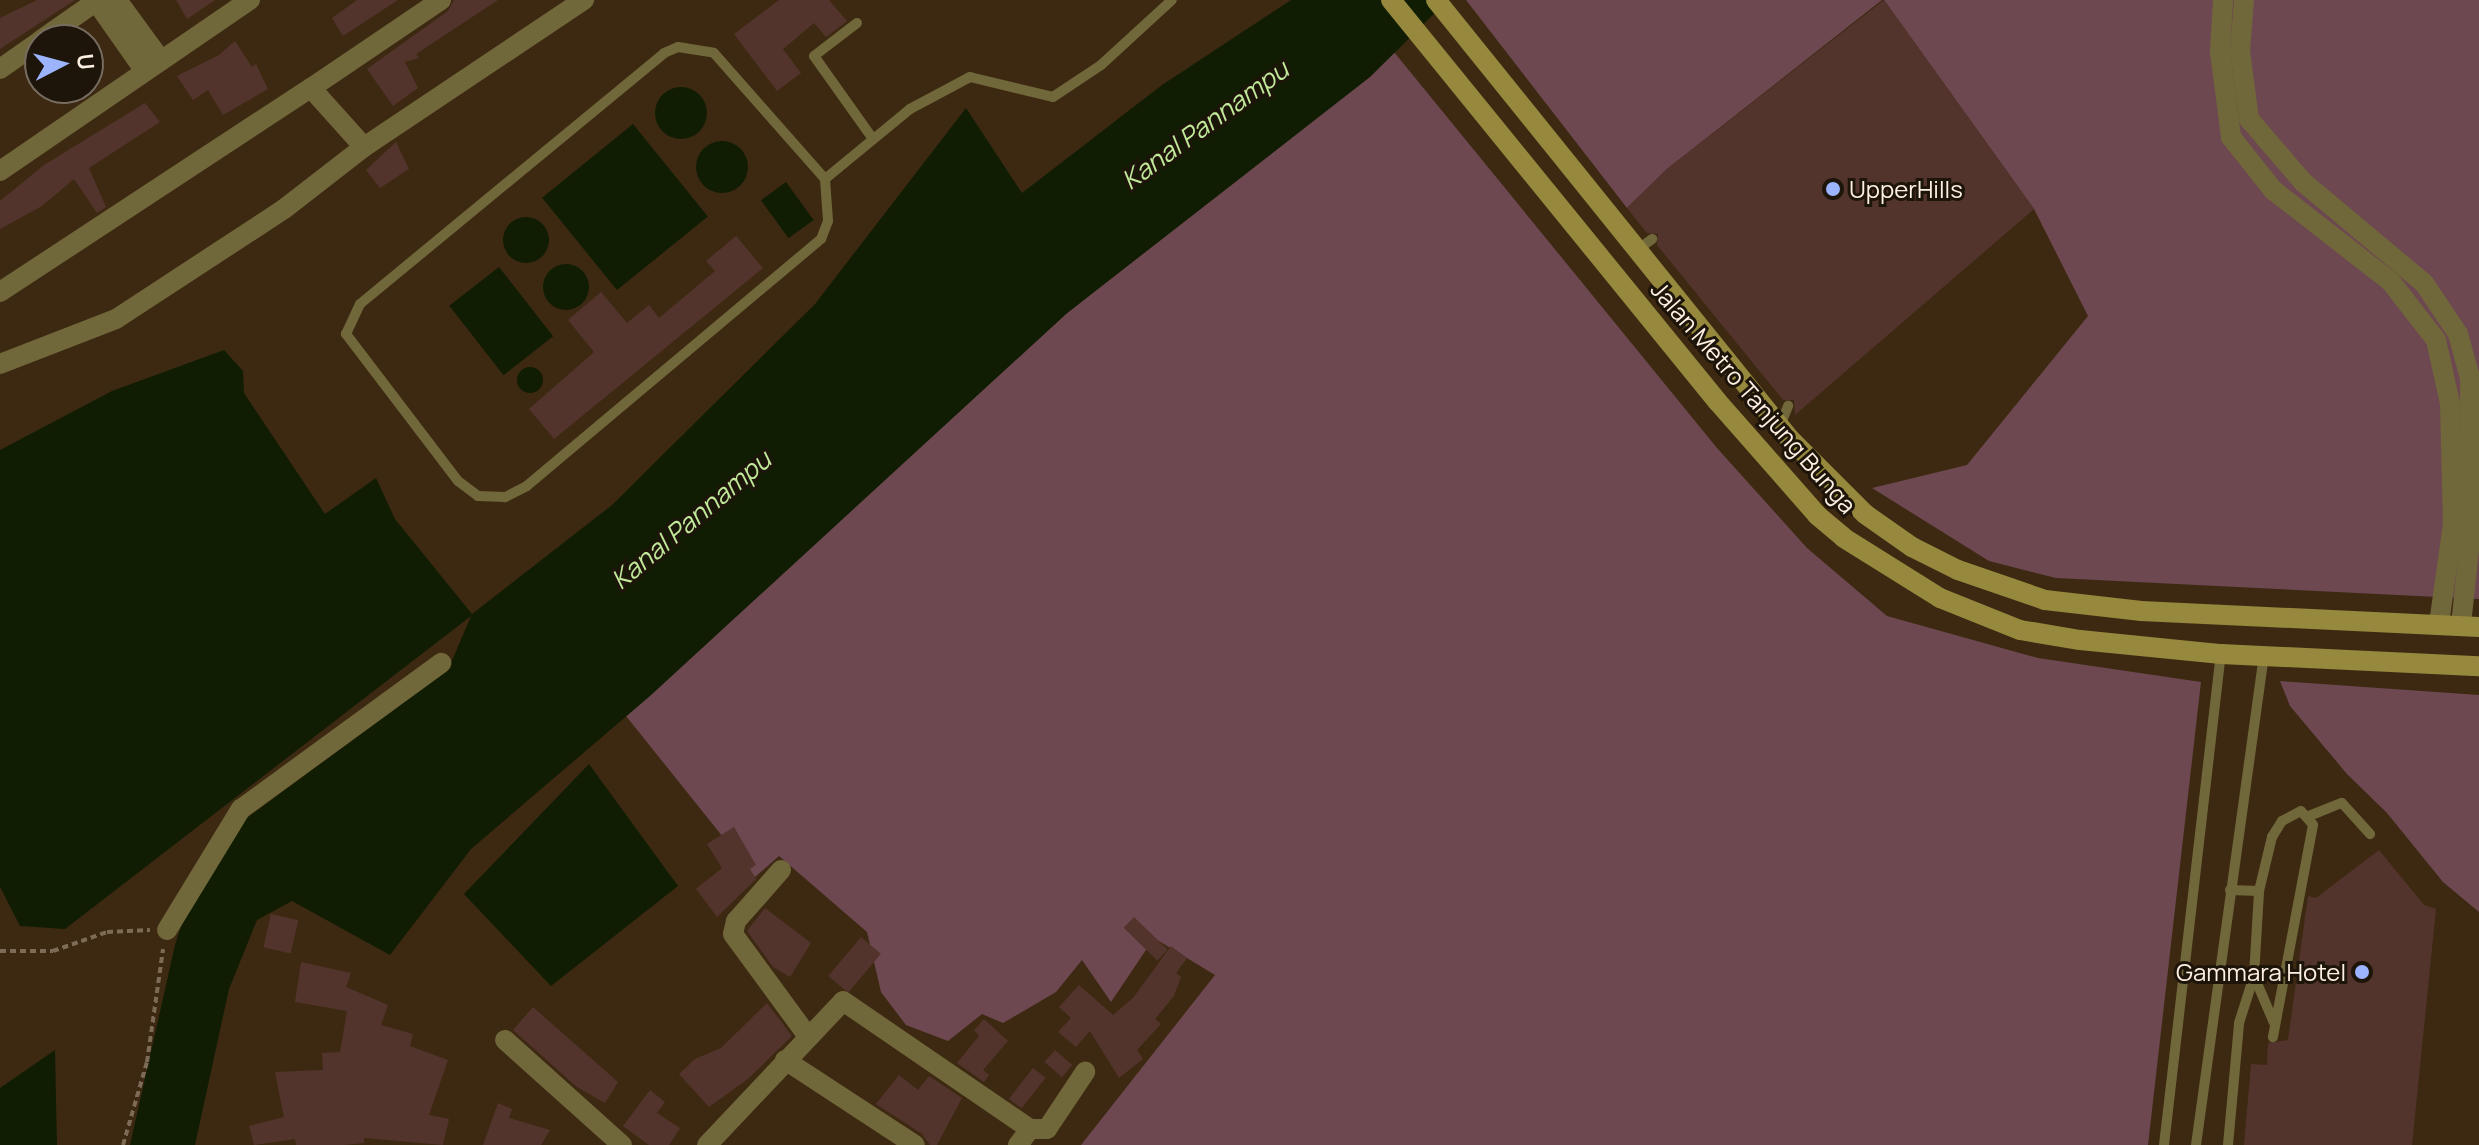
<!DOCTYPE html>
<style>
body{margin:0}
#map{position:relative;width:2479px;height:1145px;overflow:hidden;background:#3d2912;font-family:Manrope,sans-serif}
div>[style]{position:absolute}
.green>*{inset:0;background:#6d4850}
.water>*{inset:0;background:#101d03;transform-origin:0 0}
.round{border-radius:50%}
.building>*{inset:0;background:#52342c;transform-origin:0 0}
.path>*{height:4px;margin-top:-2px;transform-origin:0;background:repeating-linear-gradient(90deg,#7d6b57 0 6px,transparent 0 10px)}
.lane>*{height:10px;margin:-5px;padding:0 5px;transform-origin:5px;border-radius:5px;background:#70683a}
.street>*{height:20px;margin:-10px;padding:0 10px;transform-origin:10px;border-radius:10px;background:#70683a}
.secondary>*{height:20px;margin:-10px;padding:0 10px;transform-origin:10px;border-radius:10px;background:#96883c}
.dots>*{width:22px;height:22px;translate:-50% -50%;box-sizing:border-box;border:4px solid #1d140a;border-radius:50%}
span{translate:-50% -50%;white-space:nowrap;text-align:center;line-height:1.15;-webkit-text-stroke:6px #1d140a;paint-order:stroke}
.poi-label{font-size:24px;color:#fdefe1}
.left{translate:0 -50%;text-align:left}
.right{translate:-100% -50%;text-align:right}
.street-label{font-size:24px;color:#fdefe1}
.water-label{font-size:26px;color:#c0ea99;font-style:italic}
.north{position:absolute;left:24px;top:24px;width:80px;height:80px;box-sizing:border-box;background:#1d140a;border:2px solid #776c60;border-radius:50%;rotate:84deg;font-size:22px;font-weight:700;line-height:32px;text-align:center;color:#fdefe1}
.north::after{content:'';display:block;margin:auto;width:28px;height:36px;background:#9cb4fd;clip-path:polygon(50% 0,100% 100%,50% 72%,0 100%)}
</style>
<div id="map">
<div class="green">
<div style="clip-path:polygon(1466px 0,1882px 0,1667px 169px,1627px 208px)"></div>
<div style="clip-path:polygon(1884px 0,2479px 0,2479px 599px,2056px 578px,1989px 561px,1872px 488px,1967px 465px,2088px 316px,2034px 209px)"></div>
<div style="clip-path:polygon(1394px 52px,1717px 448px,1807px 548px,1887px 616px,2038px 658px,2201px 682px,2148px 1145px,1081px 1145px,1215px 975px,1154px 938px,1111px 1002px,1082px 960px,1056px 992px,1003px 1023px,982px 1014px,948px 1041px,906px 1025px,881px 992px,867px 932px,779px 856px,755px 877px,626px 716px,1066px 314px)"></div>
<div style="clip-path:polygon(2280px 681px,2479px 695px,2479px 912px,2443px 882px,2387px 813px,2347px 774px,2290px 706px)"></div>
</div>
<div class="water">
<div style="clip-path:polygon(1291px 0,1448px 0,1370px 77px,1066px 314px,650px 696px,471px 849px,390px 955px,292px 901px,257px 920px,229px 989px,195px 1145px,130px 1145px,175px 945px,187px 908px,232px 829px,448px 670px,471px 616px,65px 929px,20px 926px,0 887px,0 450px,112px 391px,224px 350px,243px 371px,244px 393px,325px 514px,376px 478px,395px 519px,472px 614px,612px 505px,815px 304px,966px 108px,1022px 193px,1162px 85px)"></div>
<div class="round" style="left:655px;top:87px;width:52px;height:52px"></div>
<div style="left:633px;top:124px;width:119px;height:117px;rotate:51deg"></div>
<div class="round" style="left:696px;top:141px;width:52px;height:52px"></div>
<div style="left:786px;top:182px;width:47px;height:31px;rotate:54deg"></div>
<div class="round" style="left:503px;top:217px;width:46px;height:46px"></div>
<div class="round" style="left:543px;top:264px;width:46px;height:46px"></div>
<div style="left:499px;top:267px;width:88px;height:63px;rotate:52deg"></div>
<div class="round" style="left:517px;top:367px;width:26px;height:26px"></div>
<div style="clip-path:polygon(589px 764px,678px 886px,551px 986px,464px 894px)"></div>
<div style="clip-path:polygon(55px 1050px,57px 1145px,0 1145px,0 1088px)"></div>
</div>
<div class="building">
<div style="clip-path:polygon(37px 0,75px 0,0 49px,0 18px)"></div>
<div style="clip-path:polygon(176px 0,215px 0,187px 19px)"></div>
<div style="clip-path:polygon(357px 0,398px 0,343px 36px,332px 18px)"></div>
<div style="clip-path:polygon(454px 0,498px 0,416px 54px,419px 58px,405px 62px,418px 88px,393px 106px,367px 69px,448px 11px)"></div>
<div style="clip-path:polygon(779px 0,829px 0,847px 21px,826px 37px,814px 23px,783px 49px,801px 73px,777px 91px,734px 34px)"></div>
<div style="clip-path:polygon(1884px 0,2034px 209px,1795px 415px,1794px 400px,1783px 400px,1657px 245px,1658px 234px,1647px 233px,1627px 208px,1667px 169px)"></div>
<div style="clip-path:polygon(235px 41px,252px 67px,256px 64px,268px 89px,223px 115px,208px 90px,193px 100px,177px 76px,219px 55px)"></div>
<div style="clip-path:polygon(145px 103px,160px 122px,89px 168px,106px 207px,97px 213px,74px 179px,42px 206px,0 229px,0 201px,44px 165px)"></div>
<div style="clip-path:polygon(396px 142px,409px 169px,380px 188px,366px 170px)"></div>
<div style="clip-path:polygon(736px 236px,763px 268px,554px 439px,529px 409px,594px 352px,568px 320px,601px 292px,627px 323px,649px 305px,659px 318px,715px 271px,706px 261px)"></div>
<div style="clip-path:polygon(734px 827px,756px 865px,750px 869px,756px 879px,717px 917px,696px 889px,722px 868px,707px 844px)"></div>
<div style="clip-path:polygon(2379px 850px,2424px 905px,2436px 909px,2412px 1145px,2244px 1145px,2251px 1064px,2267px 1065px,2268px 1043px,2288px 1040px,2308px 896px,2316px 898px)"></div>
<div style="clip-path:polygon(765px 908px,811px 943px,790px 977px,773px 967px,747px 931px)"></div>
<div style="left:271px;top:914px;width:28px;height:34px;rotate:13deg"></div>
<div style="left:1134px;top:917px;width:47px;height:15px;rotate:44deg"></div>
<div style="left:861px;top:937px;width:26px;height:51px;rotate:40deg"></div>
<div style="clip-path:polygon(1171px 946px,1187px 958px,1176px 973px,1181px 977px,1174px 996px,1155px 1019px,1161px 1024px,1137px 1050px,1143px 1059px,1119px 1078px,1090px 1031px,1076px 1047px,1058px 1032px,1071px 1018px,1059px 1007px,1079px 985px,1113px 1015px,1133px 998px)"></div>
<div style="clip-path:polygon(301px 962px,351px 973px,346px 987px,388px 1005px,381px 1025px,413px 1034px,410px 1046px,448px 1060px,429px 1115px,449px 1119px,443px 1145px,364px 1138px,364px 1143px,344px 1145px,296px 1145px,295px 1139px,254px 1145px,249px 1126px,284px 1117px,275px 1072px,323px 1070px,322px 1053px,340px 1052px,347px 1011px,295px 1002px)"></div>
<div style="clip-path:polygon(767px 1003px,792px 1036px,749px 1078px,709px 1107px,679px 1074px,695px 1059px,721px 1048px)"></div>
<div style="clip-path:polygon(533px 1007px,618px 1082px,605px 1103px,577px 1087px,513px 1030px)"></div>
<div style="clip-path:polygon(984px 1019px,1008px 1041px,983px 1070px,989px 1075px,984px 1082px,957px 1063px,979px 1036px,974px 1030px)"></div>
<div style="left:1055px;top:1050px;width:23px;height:16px;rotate:41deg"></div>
<div style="left:1033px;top:1068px;width:16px;height:39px;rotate:38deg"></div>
<div style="clip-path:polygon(899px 1075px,918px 1090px,929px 1076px,962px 1098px,937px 1145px,930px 1145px,922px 1134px,876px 1104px)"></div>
<div style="clip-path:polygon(650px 1090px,665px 1102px,657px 1113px,680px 1128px,669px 1145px,649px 1145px,623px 1126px)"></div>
<div style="clip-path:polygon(498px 1103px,512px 1109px,509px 1118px,550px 1130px,541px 1145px,483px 1145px)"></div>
</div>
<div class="path">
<div style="left:0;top:951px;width:53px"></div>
<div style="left:53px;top:951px;width:57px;rotate:-19.4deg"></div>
<div style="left:107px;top:932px;width:43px;rotate:-2.7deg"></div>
<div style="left:123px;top:1145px;width:86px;rotate:-73.9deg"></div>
<div style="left:147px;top:1062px;width:114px;rotate:-81.9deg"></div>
</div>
<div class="lane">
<div style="left:857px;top:23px;width:54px;rotate:142.5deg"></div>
<div style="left:814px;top:56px;width:102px;rotate:54.6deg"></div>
<div style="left:678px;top:47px;width:36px;rotate:9deg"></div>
<div style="left:714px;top:53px;width:168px;rotate:48.6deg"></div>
<div style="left:825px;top:179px;width:42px;rotate:85.9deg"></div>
<div style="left:828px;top:221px;width:19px;rotate:111deg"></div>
<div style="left:821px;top:239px;width:384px;rotate:140deg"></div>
<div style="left:527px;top:486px;width:25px;rotate:153deg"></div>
<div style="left:505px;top:497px;width:27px;rotate:-178deg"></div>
<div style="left:478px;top:496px;width:25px;rotate:-143deg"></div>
<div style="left:458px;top:481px;width:185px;rotate:-127.3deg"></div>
<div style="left:346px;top:334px;width:33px;rotate:-65deg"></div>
<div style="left:360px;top:304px;width:394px;rotate:-39.5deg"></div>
<div style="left:664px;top:53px;width:15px;rotate:-23deg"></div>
<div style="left:825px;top:179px;width:110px;rotate:-39.5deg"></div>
<div style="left:910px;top:109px;width:68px;rotate:-28.1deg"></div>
<div style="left:970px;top:77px;width:85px;rotate:13.5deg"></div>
<div style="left:1053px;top:97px;width:58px;rotate:-33.7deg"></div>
<div style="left:1101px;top:65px;width:96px;rotate:-42.5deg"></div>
<div style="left:1637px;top:250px;width:19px;rotate:-36deg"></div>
<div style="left:1780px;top:426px;width:22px;rotate:-68deg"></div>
<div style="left:2309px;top:816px;width:35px;rotate:-22deg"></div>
<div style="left:2342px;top:803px;width:42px;rotate:47.9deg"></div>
<div style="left:2230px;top:890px;width:29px;rotate:2deg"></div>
<div style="left:2254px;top:976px;width:51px;rotate:66.9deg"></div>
<div style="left:2164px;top:1145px;width:494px;rotate:-83.4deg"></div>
<div style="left:2196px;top:1145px;width:494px;rotate:-82.1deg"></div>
<div style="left:2228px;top:1145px;width:122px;rotate:-84.8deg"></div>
<div style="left:2239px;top:1023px;width:49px;rotate:-72.3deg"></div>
<div style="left:2254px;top:976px;width:85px;rotate:-86.6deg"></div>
<div style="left:2259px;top:891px;width:56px;rotate:-76.5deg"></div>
<div style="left:2272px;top:837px;width:19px;rotate:-58deg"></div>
<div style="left:2282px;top:821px;width:21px;rotate:-28deg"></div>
<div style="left:2301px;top:811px;width:18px;rotate:49deg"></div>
<div style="left:2313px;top:825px;width:216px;rotate:100.7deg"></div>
</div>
<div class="street">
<div style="left:95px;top:0;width:85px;rotate:55deg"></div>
<div style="left:117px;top:0;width:73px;rotate:53.9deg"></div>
<div style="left:441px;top:0;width:157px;rotate:145.9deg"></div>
<div style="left:311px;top:88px;width:79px;rotate:48.1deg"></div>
<div style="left:364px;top:147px;width:265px;rotate:-33.8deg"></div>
<div style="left:2223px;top:0;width:52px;rotate:93.3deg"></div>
<div style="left:2220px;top:52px;width:86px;rotate:82.6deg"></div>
<div style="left:2231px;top:137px;width:68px;rotate:51.6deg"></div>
<div style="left:2273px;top:190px;width:150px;rotate:37.9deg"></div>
<div style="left:2391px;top:282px;width:73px;rotate:52.2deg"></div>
<div style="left:2436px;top:340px;width:65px;rotate:77.5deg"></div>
<div style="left:2450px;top:403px;width:121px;rotate:88.6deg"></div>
<div style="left:2453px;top:524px;width:100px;rotate:98deg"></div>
<div style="left:2244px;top:0;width:51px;rotate:94.5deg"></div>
<div style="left:2240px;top:51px;width:69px;rotate:82.5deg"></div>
<div style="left:2249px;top:119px;width:83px;rotate:49.4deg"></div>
<div style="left:2303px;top:182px;width:158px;rotate:39.9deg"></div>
<div style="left:2424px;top:283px;width:61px;rotate:56.3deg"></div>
<div style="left:2458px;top:334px;width:46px;rotate:74.7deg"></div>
<div style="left:2470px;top:378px;width:153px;rotate:89.6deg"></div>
<div style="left:2471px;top:531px;width:95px;rotate:96.1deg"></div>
<div style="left:41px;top:40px;width:70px;rotate:-35.1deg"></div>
<div style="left:0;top:69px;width:49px;rotate:-35deg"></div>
<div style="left:0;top:171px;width:303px;rotate:-34.4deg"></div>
<div style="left:0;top:292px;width:372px;rotate:-33.3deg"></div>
<div style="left:0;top:364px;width:124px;rotate:-21.2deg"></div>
<div style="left:116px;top:319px;width:201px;rotate:-33.2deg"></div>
<div style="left:284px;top:209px;width:101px;rotate:-37.8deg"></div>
<div style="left:781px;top:870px;width:68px;rotate:131.4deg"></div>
<div style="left:736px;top:921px;width:13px;rotate:103deg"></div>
<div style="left:733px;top:934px;width:125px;rotate:53.8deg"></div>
<div style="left:167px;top:930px;width:142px;rotate:-58.6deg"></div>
<div style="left:241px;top:809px;width:248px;rotate:-36.1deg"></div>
<div style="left:505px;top:1040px;width:157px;rotate:41.9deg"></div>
<div style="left:785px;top:1060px;width:155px;rotate:33.2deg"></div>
<div style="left:707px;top:1145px;width:198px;rotate:-46.6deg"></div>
<div style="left:843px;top:1001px;width:227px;rotate:34.4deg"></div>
<div style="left:1018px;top:1145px;width:20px;rotate:-53deg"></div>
<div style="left:1030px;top:1129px;width:17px"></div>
<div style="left:1047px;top:1129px;width:69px;rotate:-56.3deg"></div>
</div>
<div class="secondary">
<div style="left:1391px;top:0;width:517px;rotate:50.89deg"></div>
<div style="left:1717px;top:401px;width:152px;rotate:48.7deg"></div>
<div style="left:1817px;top:515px;width:35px;rotate:40deg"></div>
<div style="left:1844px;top:538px;width:113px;rotate:32deg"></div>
<div style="left:1940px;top:598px;width:86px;rotate:21.8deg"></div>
<div style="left:2020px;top:630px;width:61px;rotate:9.5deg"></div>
<div style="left:2080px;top:640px;width:142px;rotate:5.7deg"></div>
<div style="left:2221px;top:654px;width:258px;rotate:2.7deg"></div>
<div style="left:1436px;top:0;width:563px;rotate:51.13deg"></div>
<div style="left:1789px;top:438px;width:107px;rotate:45deg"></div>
<div style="left:1865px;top:514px;width:57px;rotate:35.1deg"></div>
<div style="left:1912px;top:547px;width:51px;rotate:26.6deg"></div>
<div style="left:1958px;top:570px;width:92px;rotate:19deg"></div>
<div style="left:2045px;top:600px;width:97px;rotate:6.5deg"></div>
<div style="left:2141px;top:611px;width:338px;rotate:2.7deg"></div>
</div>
<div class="dots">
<div style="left:1833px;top:189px;background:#9cb4fd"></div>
<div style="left:2362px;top:972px;background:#9cb4fd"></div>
</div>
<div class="poi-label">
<span class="left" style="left:1849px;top:189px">UpperHills</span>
<span class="right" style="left:2346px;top:972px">Gammara Hotel</span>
</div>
<div class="street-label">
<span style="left:1754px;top:397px;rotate:49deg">Jalan Metro Tanjung Bunga</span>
</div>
<div class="water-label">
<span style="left:1205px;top:125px;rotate:-36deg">Kanal Pannampu</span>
<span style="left:691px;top:520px;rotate:-40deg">Kanal Pannampu</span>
</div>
<div class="north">U</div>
</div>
